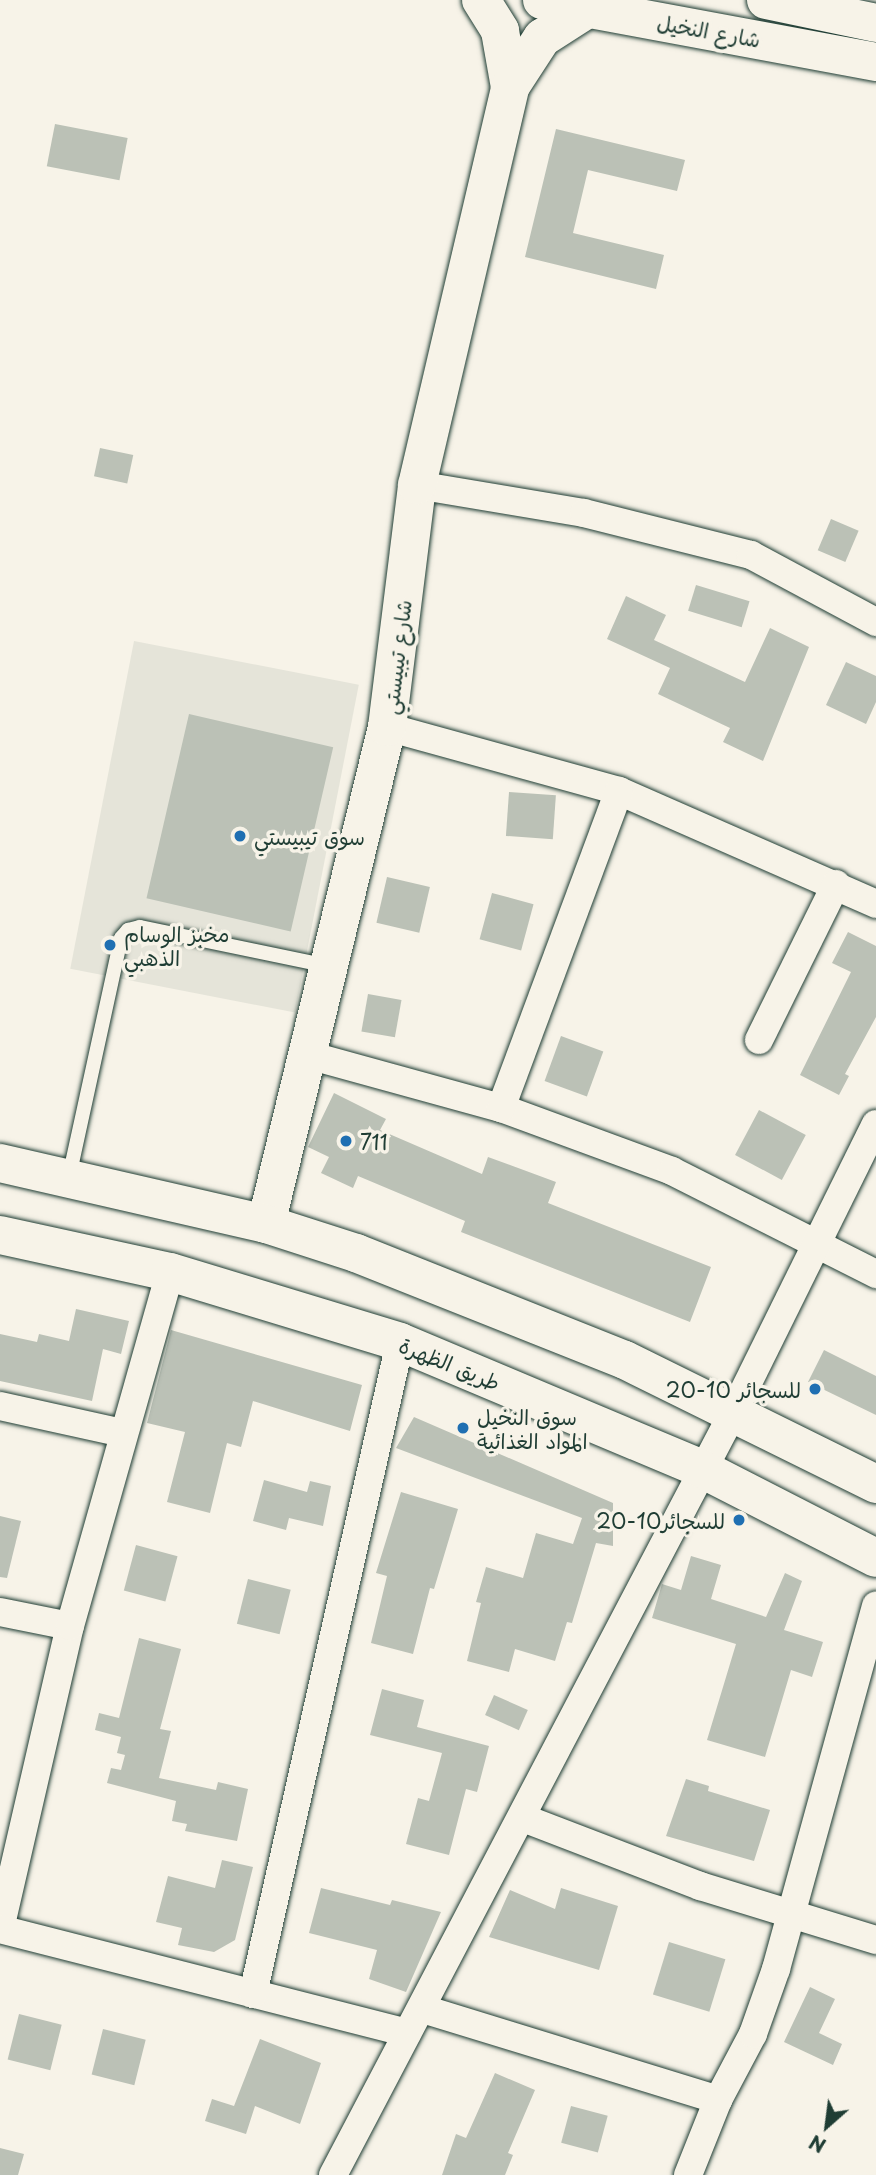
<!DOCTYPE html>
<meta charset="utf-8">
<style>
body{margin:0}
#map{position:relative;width:876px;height:2175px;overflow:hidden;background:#f7f3e8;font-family:"Playpen Sans","Playpen Sans Arabic",sans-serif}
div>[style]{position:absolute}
.built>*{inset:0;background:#e5e4d9;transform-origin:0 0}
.building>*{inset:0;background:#bbc1b6;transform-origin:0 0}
.roads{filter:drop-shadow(0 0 2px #1f3d34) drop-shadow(0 0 2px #1f3d34)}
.lane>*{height:14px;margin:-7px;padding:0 7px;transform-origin:7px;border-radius:7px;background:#f7f3e8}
.street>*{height:28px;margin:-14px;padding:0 14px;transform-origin:14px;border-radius:14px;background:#f7f3e8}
.secondary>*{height:38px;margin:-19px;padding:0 19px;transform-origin:19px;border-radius:19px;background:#f7f3e8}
.primary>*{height:38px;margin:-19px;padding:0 19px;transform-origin:19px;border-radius:19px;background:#f7f3e8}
.dots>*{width:19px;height:19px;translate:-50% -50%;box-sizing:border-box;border:4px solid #f7f3e8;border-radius:50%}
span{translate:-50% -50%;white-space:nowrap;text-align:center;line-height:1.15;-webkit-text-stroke:7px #f7f3e8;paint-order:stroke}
.street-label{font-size:21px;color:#1f3d34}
.poi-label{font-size:21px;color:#1f3d34}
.left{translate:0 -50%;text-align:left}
.right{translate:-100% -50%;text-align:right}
.north{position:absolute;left:792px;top:2091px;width:70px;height:70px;-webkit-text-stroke:5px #f7f3e8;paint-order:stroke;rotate:208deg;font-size:19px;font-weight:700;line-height:28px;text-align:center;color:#1f3d34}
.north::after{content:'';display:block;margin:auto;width:24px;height:32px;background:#1f3d34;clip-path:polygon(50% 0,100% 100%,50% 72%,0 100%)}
</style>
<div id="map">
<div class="built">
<div style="left:134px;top:641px;width:229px;height:334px;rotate:11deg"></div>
</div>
<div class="building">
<div style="left:55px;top:124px;width:74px;height:43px;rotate:11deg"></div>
<div style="clip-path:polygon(556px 129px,685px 160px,677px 191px,588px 170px,573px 233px,664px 255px,656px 289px,525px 257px)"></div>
<div style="left:100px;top:448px;width:34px;height:29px;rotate:12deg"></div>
<div style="left:831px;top:519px;width:30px;height:34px;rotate:23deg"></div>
<div style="left:696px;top:585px;width:56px;height:27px;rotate:17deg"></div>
<div style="clip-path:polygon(626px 596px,666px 615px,654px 640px,745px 682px,770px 628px,809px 647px,763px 761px,723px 742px,730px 728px,658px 694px,670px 668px,607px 639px)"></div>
<div style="clip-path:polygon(846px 662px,876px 676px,876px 702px,866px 724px,826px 705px)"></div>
<div style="left:189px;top:714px;width:148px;height:189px;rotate:13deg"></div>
<div style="left:509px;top:792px;width:47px;height:44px;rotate:4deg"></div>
<div style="left:387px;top:877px;width:44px;height:47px;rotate:13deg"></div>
<div style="left:492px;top:893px;width:43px;height:48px;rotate:15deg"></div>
<div style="clip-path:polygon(848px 932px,876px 946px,876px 1017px,845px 1074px,849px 1076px,839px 1095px,800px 1075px,851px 972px,832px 963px)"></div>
<div style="left:368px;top:994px;width:34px;height:38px;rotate:10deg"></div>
<div style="left:561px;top:1036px;width:45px;height:48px;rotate:20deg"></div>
<div style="clip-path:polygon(334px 1093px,386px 1119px,380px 1130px,482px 1174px,488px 1157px,556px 1182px,548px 1203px,711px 1267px,690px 1322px,461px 1232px,465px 1221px,358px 1176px,353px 1188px,321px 1173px,329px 1157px,308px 1147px)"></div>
<div style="left:759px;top:1110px;width:53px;height:51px;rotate:28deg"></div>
<div style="clip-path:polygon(76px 1309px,129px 1321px,121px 1354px,103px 1349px,92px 1401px,0 1381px,0 1334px,37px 1342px,39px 1334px,69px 1341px)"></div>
<div style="clip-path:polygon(171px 1330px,362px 1385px,350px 1431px,253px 1401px,241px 1447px,227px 1443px,210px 1513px,167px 1502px,185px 1432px,147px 1423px)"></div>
<div style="clip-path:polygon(824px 1350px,876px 1376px,876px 1415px,808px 1382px)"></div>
<div style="clip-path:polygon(414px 1417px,613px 1503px,613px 1546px,596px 1543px,572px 1623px,567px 1622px,555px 1661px,515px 1649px,509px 1672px,467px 1661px,481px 1603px,476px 1602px,486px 1567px,523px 1578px,536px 1533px,573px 1544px,582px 1518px,396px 1448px)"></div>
<div style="clip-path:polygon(264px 1480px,307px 1492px,310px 1481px,331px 1486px,323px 1526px,289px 1518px,286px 1530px,253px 1521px)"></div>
<div style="clip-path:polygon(401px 1492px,458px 1509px,434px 1589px,430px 1588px,413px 1654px,371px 1643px,387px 1576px,376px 1573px)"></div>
<div style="clip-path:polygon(0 1516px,21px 1521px,7px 1578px,0 1577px)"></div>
<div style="left:136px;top:1545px;width:43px;height:47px;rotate:15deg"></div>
<div style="clip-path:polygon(691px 1556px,721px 1565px,711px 1599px,766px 1617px,785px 1573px,802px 1581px,784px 1630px,823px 1642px,812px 1677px,791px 1670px,765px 1757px,707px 1740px,736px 1644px,652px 1618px,662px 1584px,681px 1590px)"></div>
<div style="left:248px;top:1579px;width:44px;height:46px;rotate:14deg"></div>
<div style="clip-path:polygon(139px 1638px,181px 1649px,160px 1729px,171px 1731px,159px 1778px,216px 1790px,218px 1782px,248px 1789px,237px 1841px,185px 1831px,187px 1824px,172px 1821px,176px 1801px,107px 1783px,111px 1768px,121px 1770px,125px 1755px,117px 1753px,121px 1737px,95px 1730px,99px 1713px,119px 1718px)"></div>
<div style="clip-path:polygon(382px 1689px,424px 1700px,417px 1727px,489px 1746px,477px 1792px,466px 1789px,449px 1855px,406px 1844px,418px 1798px,429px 1801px,442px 1753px,370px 1735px)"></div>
<div style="left:494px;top:1695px;width:37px;height:22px;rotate:24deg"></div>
<div style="clip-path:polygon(686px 1779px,709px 1786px,708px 1791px,770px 1810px,754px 1861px,666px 1836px)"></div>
<div style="clip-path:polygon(222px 1860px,253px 1867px,235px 1940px,214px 1952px,178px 1945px,182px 1928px,156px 1922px,168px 1876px,215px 1888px)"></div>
<div style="clip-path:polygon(321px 1888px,390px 1905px,392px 1900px,441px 1912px,406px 1992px,369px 1979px,377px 1950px,309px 1933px)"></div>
<div style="clip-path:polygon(561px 1888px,618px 1906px,599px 1970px,489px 1937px,510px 1890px,555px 1909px)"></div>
<div style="left:669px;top:1942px;width:59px;height:55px;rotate:17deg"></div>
<div style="clip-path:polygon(810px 1987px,835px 1999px,819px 2033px,842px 2044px,833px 2065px,784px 2042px)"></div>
<div style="left:19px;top:2014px;width:44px;height:47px;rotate:14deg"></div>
<div style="left:103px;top:2029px;width:44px;height:47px;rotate:14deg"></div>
<div style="clip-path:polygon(260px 2039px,321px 2063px,300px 2124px,255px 2106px,246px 2134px,205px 2121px,212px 2099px,234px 2106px)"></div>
<div style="clip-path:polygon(495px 2073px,535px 2090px,508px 2153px,513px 2155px,505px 2175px,442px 2175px,456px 2134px,466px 2138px)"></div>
<div style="left:571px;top:2106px;width:38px;height:38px;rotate:15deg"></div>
<div style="clip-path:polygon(0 2148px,24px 2154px,18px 2175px,0 2175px)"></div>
</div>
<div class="roads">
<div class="lane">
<div style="left:69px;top:1177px;width:245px;rotate:-77.7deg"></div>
<div style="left:121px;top:938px;width:11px;rotate:-49deg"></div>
<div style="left:128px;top:930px;width:12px;rotate:-14deg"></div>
<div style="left:140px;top:927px;width:193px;rotate:11.7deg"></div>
</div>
<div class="street">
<div style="left:417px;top:485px;width:169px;rotate:9.5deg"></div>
<div style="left:584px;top:513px;width:172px;rotate:14.1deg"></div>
<div style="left:751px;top:555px;width:142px;rotate:28.2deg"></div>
<div style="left:387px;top:727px;width:241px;rotate:15.4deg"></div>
<div style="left:619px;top:791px;width:281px;rotate:23.7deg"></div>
<div style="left:759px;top:1040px;width:174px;rotate:-63.7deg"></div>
<div style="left:308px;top:1055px;width:200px;rotate:15.4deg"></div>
<div style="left:501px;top:1108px;width:182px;rotate:20.2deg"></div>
<div style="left:672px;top:1171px;width:229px;rotate:26.8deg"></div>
<div style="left:501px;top:1108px;width:338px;rotate:-69.6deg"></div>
<div style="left:0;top:1406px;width:126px;rotate:12.4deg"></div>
<div style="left:0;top:1612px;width:71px;rotate:11.3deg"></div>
<div style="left:523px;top:1818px;width:190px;rotate:21deg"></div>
<div style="left:700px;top:1886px;width:184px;rotate:17.1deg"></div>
<div style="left:0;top:1929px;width:311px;rotate:-77deg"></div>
<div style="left:70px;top:1626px;width:368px;rotate:-74.2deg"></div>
<div style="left:0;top:1929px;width:420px;rotate:14.3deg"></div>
<div style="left:253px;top:1994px;width:668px;rotate:-77.29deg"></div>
<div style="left:423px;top:2009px;width:309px;rotate:17.1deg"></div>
<div style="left:333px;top:2175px;width:863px;rotate:-62.31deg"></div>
<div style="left:734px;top:1411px;width:320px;rotate:-63.7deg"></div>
<div style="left:688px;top:2175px;width:81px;rotate:-68.2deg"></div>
<div style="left:718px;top:2100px;width:75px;rotate:-62.1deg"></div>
<div style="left:753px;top:2034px;width:69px;rotate:-70.5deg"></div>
<div style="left:776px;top:1969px;width:377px;rotate:-74.6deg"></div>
</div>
<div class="secondary">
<div style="left:481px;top:0;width:36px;rotate:58deg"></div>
<div style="left:500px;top:31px;width:57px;rotate:79.9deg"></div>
<div style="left:266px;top:1224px;width:512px;rotate:-76.32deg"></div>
<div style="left:387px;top:727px;width:244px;rotate:-82.9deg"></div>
<div style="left:417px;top:485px;width:409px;rotate:-76.8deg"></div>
<div style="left:510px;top:87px;width:59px;rotate:-56.9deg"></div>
<div style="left:542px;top:38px;width:56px;rotate:-32.6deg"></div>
</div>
<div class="primary">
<div style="left:542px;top:0;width:340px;rotate:10.5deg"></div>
<div style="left:766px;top:0;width:112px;rotate:11.8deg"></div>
<div style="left:0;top:1163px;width:273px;rotate:12.9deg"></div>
<div style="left:266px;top:1224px;width:95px;rotate:17.9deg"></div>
<div style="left:356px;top:1253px;width:289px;rotate:21.7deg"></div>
<div style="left:625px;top:1360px;width:280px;rotate:26.3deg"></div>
<div style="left:0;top:1235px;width:174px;rotate:12.3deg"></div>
<div style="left:170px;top:1272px;width:240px;rotate:16.9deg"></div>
<div style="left:400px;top:1342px;width:328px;rotate:22.8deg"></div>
<div style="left:702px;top:1469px;width:195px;rotate:27.1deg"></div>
</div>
</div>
<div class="dots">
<div style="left:240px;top:836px;background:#1f6fb2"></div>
<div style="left:110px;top:945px;background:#1f6fb2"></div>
<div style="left:346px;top:1141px;background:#1f6fb2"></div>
<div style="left:815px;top:1389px;background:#1f6fb2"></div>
<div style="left:463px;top:1428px;background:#1f6fb2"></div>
<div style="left:739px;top:1520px;background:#1f6fb2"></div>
</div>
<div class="street-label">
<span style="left:709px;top:30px;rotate:10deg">شارع النخيل</span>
<span style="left:396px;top:657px;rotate:-83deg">شارع تيبيستي</span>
<span style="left:450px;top:1363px;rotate:22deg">طريق الظهرة</span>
</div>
<div class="poi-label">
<span class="left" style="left:254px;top:836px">سوق تيبيستي</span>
<span class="left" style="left:124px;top:945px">مخبز الوسام<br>الذهبي</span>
<span class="left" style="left:360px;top:1141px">711</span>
<span class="right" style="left:801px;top:1389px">20-10 للسجائر</span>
<span class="left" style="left:477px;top:1428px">سوق النخيل<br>المواد الغذائية</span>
<span class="right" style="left:725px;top:1520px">20-10للسجائر</span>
</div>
<div class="north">N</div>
</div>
